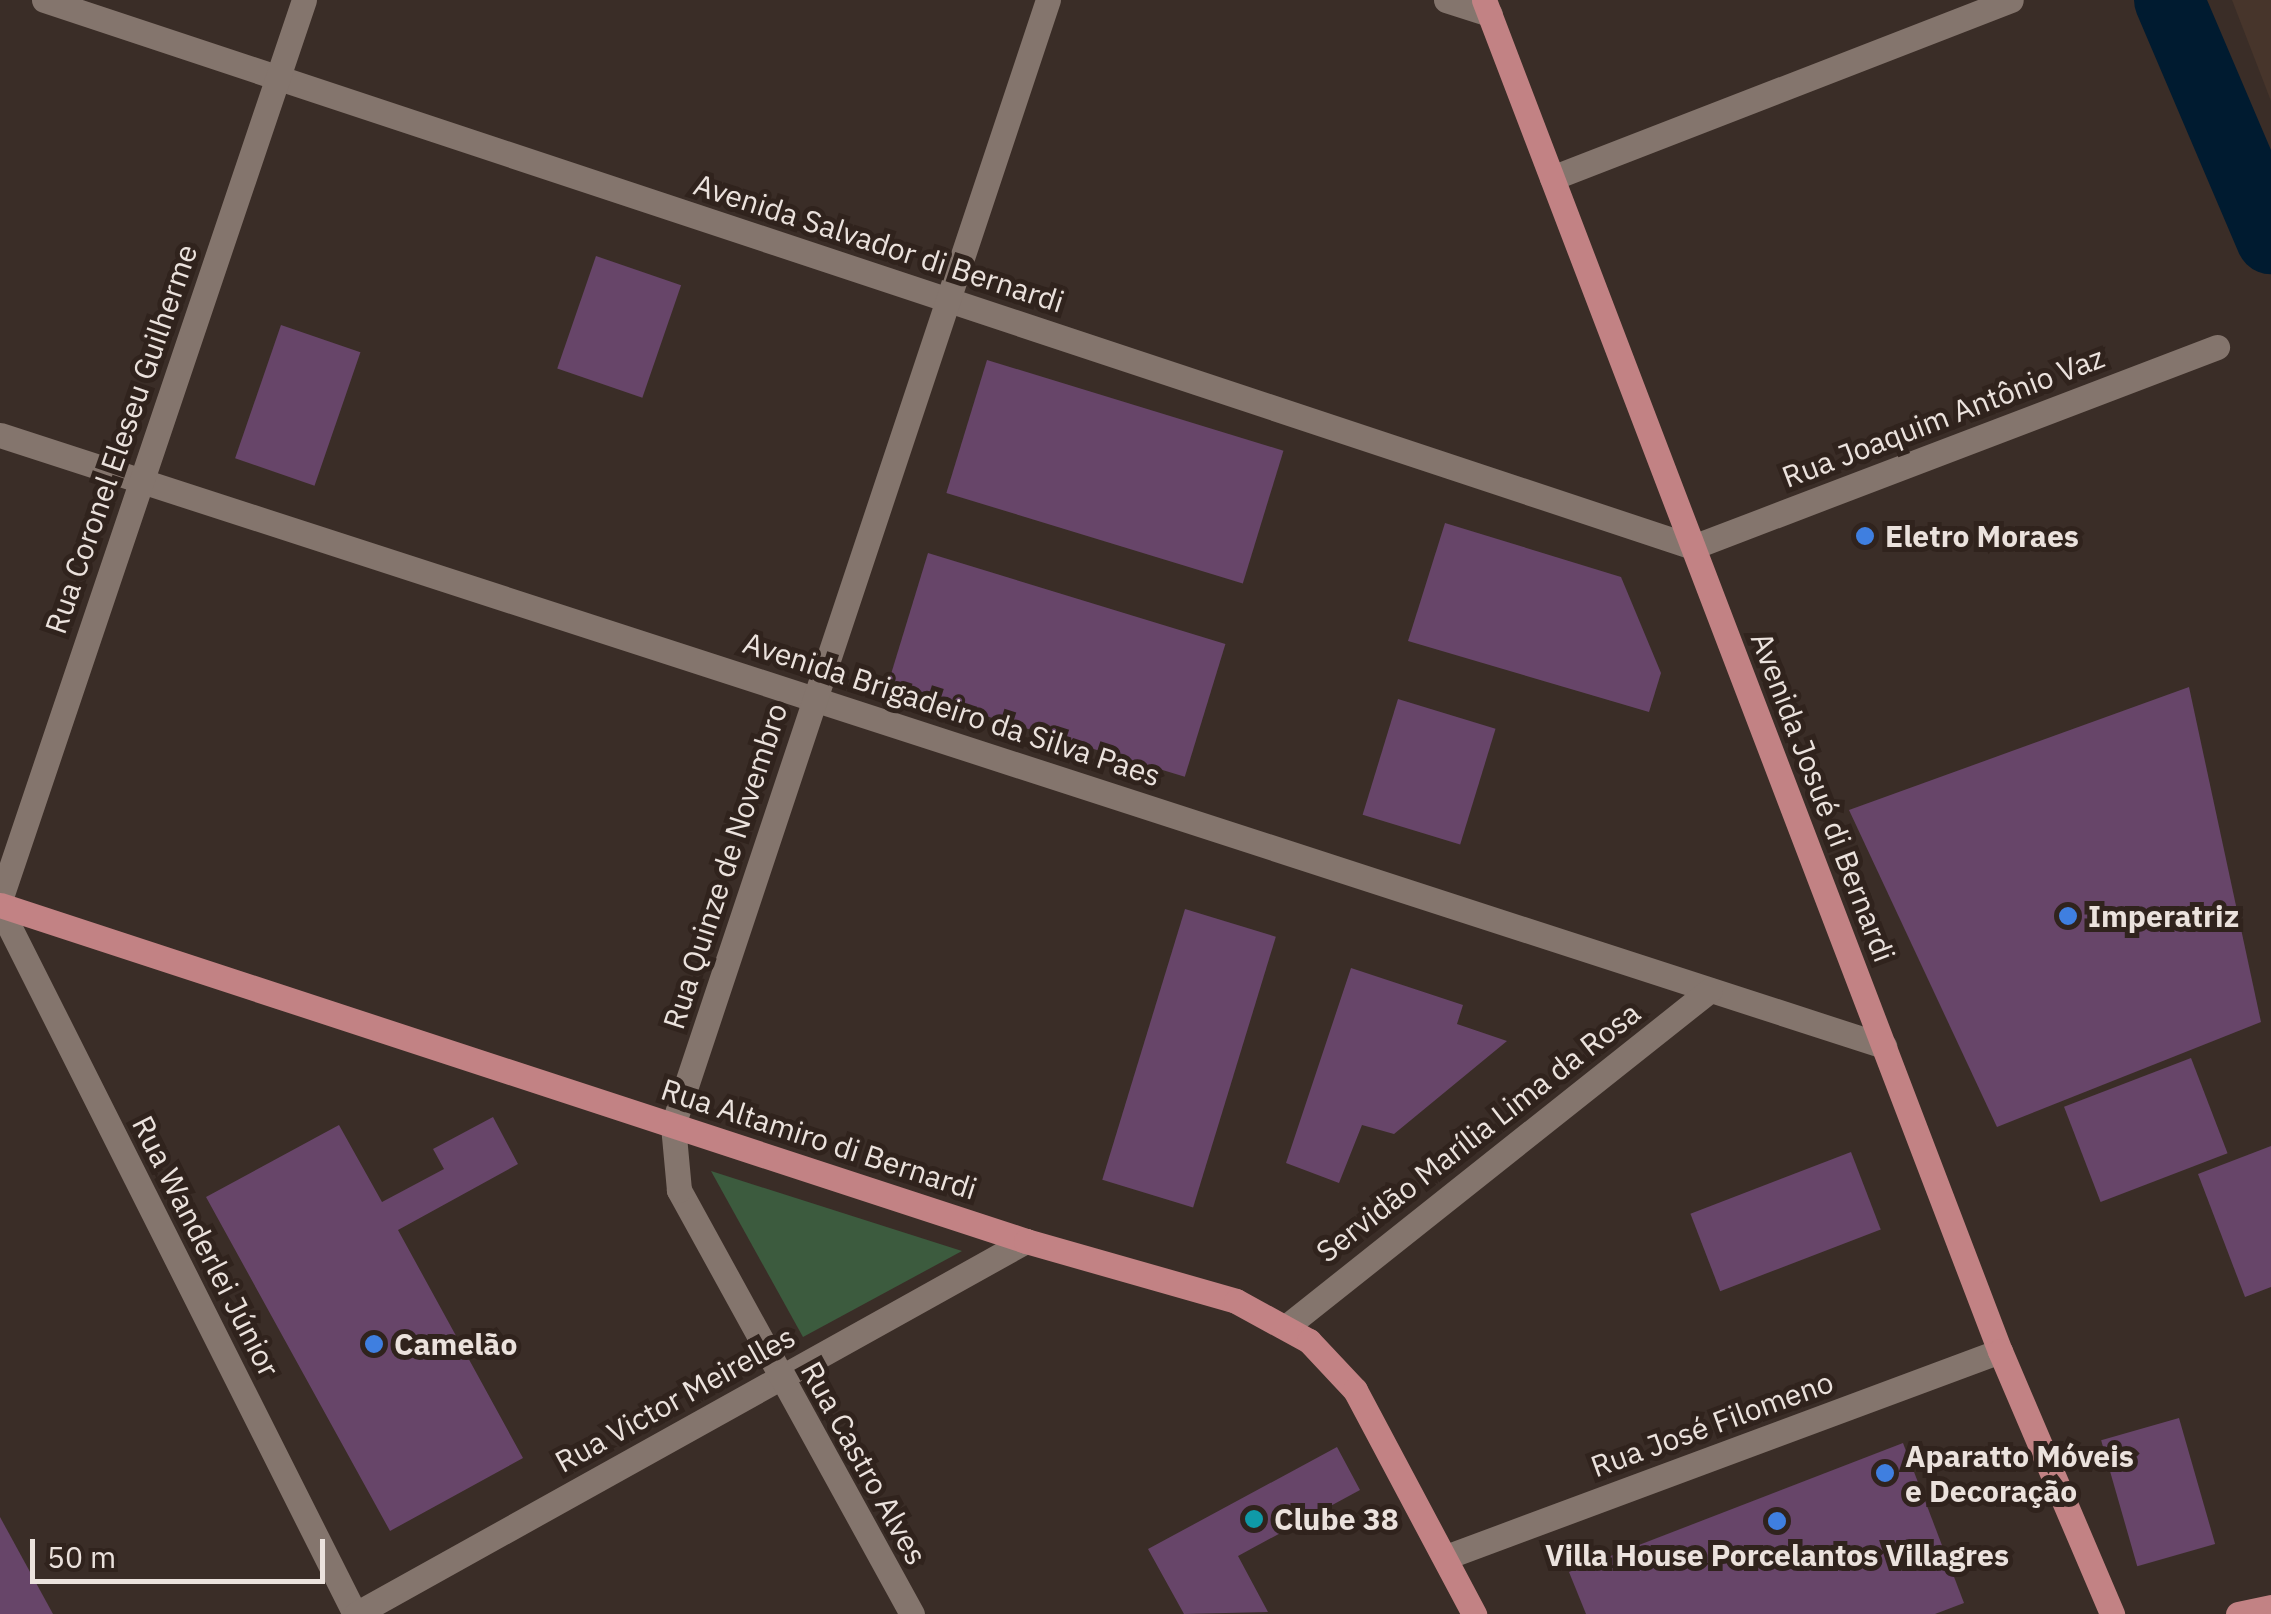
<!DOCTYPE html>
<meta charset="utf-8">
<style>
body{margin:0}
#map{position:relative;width:2271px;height:1614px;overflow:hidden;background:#3a2d27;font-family:"IBM Plex Sans",sans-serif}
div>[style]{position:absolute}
.built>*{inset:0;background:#47352b}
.green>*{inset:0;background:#3c5b3e}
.river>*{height:70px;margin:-35px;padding:0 35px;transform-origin:35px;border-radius:35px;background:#001b30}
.building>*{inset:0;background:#674569;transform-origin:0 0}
.minor>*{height:25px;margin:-12.5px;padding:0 12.5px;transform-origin:12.5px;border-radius:12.5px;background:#84756d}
.major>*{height:25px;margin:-12.5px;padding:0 12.5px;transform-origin:12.5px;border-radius:12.5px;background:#c28284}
.dots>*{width:28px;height:28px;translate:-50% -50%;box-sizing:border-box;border:5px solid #30231d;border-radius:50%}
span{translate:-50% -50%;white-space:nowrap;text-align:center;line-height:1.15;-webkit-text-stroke:10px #30231d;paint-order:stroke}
.street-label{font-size:30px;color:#ebe2dd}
.poi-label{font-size:30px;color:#ebe2dd;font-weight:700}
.left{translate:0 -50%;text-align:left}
.scale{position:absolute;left:30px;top:1539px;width:295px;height:45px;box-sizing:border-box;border:5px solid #ebe2dd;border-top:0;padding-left:12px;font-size:30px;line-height:35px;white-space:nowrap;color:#ebe2dd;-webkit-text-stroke:8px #30231d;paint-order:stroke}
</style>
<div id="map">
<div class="built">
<div style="clip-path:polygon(2232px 0,2271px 0,2271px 101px)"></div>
</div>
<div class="green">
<div style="clip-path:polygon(711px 1171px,962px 1251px,803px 1337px)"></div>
</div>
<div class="river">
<div style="left:2169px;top:0;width:260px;rotate:66.9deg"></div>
</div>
<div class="building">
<div style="left:596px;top:256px;width:90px;height:119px;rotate:19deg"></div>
<div style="left:281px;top:325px;width:84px;height:141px;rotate:19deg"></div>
<div style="left:987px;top:360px;width:310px;height:139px;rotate:17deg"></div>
<div style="clip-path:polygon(1445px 523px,1621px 577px,1661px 673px,1649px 712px,1408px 641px)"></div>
<div style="left:928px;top:553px;width:311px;height:139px;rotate:17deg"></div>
<div style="clip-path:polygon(2189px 687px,2261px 1022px,1997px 1127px,1849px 810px)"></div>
<div style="left:1398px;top:699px;width:102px;height:121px;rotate:17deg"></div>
<div style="left:1185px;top:909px;width:95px;height:283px;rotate:17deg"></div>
<div style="clip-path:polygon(1351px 968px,1463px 1005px,1457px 1024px,1507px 1041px,1394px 1134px,1362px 1125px,1339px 1183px,1286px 1163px)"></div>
<div style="left:2191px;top:1058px;width:102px;height:136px;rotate:69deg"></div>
<div style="clip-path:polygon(493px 1117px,518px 1164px,398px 1230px,523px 1458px,390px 1531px,206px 1197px,339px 1125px,382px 1202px,444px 1169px,433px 1149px)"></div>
<div style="clip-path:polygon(2271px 1146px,2271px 1287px,2245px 1297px,2198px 1174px)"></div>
<div style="left:1851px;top:1152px;width:83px;height:172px;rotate:69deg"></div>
<div style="left:2179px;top:1418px;width:131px;height:81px;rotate:74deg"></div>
<div style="clip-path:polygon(1903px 1443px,1964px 1603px,1935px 1614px,1586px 1614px,1569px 1572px)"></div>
<div style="clip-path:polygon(1337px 1447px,1360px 1490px,1238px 1556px,1268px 1612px,1184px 1614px,1148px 1549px)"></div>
<div style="clip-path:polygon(0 1517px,53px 1614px,0 1614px)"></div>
</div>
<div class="minor">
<div style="left:44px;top:0;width:1737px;rotate:18.35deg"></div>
<div style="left:1693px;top:547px;width:561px;rotate:-20.89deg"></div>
<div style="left:1446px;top:0;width:46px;rotate:17.7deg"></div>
<div style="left:1552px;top:178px;width:492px;rotate:-21.2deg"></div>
<div style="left:0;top:435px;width:1981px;rotate:17.97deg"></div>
<div style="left:0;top:900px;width:950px;rotate:-71.34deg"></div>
<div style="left:0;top:908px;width:790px;rotate:63.31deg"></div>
<div style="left:1287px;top:1326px;width:540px;rotate:-38.46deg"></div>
<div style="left:1446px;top:1557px;width:591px;rotate:-20.4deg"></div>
<div style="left:356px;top:1614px;width:767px;rotate:-29.11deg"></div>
<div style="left:912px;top:1614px;width:484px;rotate:-118.8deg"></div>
<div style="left:679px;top:1190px;width:65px;rotate:-95.3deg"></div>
<div style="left:673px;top:1125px;width:1186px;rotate:-71.57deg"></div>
</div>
<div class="major">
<div style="left:1484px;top:0;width:1446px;rotate:69.1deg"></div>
<div style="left:2000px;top:1351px;width:286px;rotate:66.9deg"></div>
<div style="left:0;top:905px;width:1080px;rotate:18.13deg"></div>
<div style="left:1026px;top:1241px;width:218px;rotate:15.9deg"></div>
<div style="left:1236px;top:1301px;width:83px;rotate:28.7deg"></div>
<div style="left:1309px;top:1341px;width:67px;rotate:46.8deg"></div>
<div style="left:1355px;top:1390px;width:254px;rotate:62deg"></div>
<div style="left:2238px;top:1614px;width:34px;rotate:-12deg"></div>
</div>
<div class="dots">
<div style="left:1865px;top:536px;background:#3f7fe0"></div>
<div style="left:2068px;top:916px;background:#3f7fe0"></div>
<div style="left:374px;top:1344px;background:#3f7fe0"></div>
<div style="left:1885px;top:1473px;background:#3f7fe0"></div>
<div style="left:1254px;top:1519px;background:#0f9aa8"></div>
<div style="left:1777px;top:1521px;background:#3f7fe0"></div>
</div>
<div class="street-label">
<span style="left:879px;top:243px;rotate:18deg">Avenida Salvador di Bernardi</span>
<span style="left:1943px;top:417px;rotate:-21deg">Rua Joaquim Antônio Vaz</span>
<span style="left:121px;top:439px;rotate:-71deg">Rua Coronel Eleseu Guilherme</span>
<span style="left:952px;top:709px;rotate:18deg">Avenida Brigadeiro da Silva Paes</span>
<span style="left:1823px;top:797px;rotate:69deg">Avenida Josué di Bernardi</span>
<span style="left:725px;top:866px;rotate:-72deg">Rua Quinze de Novembro</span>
<span style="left:1478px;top:1132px;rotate:-38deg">Servidão Marília Lima da Rosa</span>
<span style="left:819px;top:1139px;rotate:18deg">Rua Altamiro di Bernardi</span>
<span style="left:206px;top:1246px;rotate:63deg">Rua Wanderlei Júnior</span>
<span style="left:675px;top:1399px;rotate:-29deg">Rua Victor Meirelles</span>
<span style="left:1712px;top:1424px;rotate:-20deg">Rua José Filomeno</span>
<span style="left:864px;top:1463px;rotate:61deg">Rua Castro Alves</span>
</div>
<div class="poi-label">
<span class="left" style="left:1885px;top:536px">Eletro Moraes</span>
<span class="left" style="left:2088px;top:916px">Imperatriz</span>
<span class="left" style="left:394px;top:1344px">Camelão</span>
<span class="left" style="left:1905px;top:1473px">Aparatto Móveis<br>e Decoração</span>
<span class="left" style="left:1274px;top:1519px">Clube 38</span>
<span style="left:1777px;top:1555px">Villa House Porcelantos Villagres</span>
</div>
<div class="scale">50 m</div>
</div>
